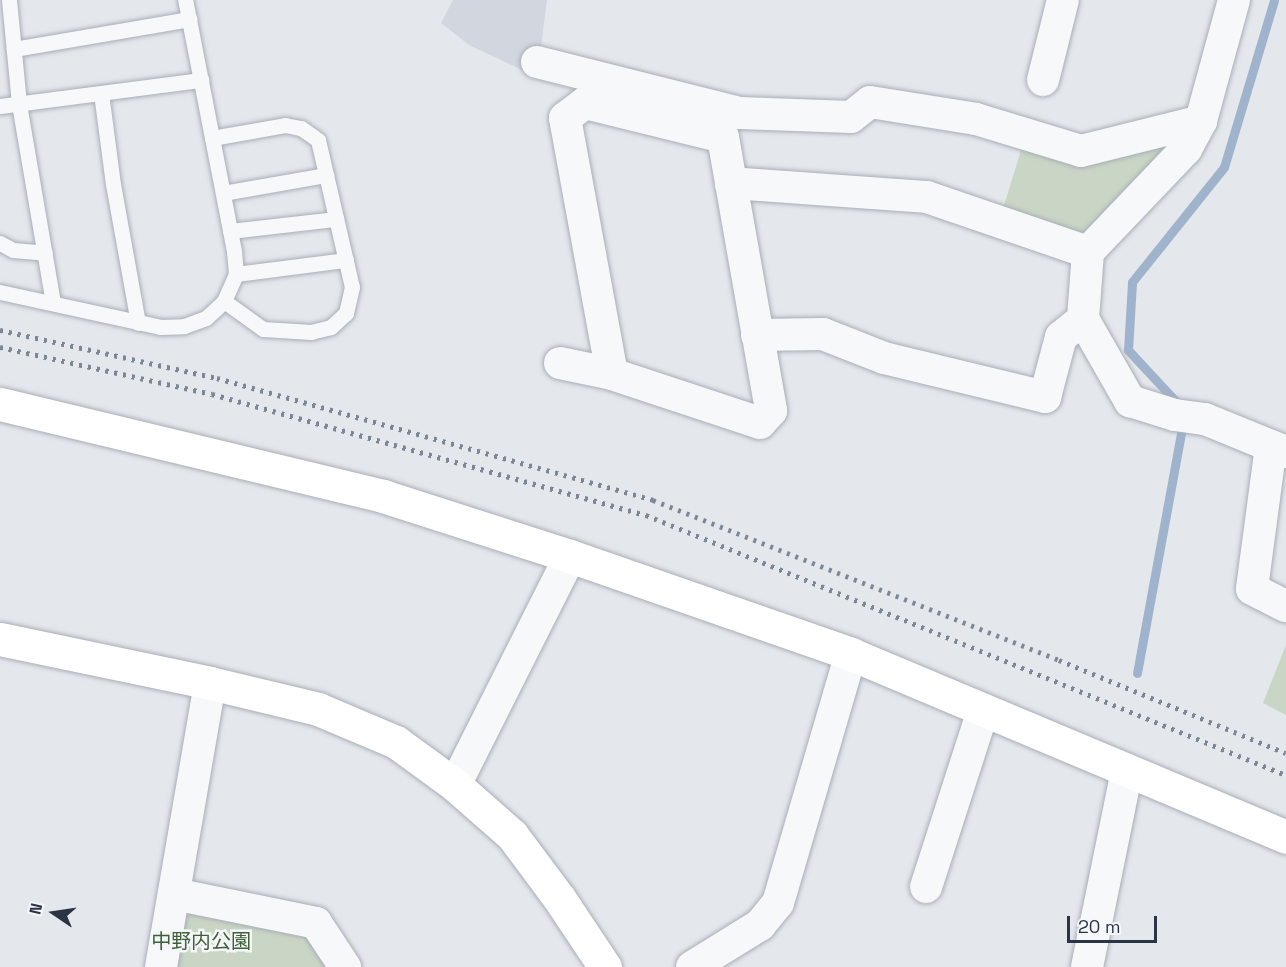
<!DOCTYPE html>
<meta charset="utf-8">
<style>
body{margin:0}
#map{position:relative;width:1286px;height:967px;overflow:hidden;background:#e4e7ec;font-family:"Space Grotesk","Noto Sans JP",sans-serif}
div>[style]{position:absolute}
.built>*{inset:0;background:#d2d6de}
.green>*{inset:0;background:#c9d6c5}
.stream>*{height:9px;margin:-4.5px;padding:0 4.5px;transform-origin:4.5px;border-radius:4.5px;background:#9fb4cc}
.roads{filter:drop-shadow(0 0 2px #a9aeb7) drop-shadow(0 0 2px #a9aeb7)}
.lane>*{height:15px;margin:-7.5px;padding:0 7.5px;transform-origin:7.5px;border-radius:7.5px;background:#f7f8fa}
.street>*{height:32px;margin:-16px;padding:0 16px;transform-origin:16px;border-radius:16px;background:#f7f8fa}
.secondary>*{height:33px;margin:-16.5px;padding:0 16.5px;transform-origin:16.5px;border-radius:16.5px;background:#fff}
.rail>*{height:4.5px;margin-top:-2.25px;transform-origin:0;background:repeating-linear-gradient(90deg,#7d8696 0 3px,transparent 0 9px)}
span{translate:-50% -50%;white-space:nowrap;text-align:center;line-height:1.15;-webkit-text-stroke:5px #f4f6f9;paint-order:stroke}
.park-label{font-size:20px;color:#3f6138}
.north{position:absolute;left:24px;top:883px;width:60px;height:60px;-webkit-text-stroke:4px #f4f6f9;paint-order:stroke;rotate:283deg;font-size:16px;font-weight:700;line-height:24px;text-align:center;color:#2b3445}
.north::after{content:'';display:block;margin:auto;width:21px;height:27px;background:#2b3445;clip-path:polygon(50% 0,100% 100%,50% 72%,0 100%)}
.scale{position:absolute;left:1067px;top:916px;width:90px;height:27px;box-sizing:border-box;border:3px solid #2b3445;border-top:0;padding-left:8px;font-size:18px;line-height:21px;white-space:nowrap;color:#2b3445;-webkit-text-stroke:4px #f4f6f9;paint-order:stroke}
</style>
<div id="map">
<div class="built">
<div style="clip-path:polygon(453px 0,547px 0,537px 77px,469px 45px,441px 23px)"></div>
</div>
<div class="green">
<div style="clip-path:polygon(1182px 142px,1092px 240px,1002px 212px,1022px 147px)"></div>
<div style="clip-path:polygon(1286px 645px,1286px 715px,1263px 703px)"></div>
<div style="clip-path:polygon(184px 910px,308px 937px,328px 967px,169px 967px)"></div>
</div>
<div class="stream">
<div style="left:1181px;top:407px;width:78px;rotate:-132.9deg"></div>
<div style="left:1128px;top:350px;width:68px;rotate:-86.6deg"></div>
<div style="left:1132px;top:282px;width:147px;rotate:-51.3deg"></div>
<div style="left:1224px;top:167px;width:174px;rotate:-73.3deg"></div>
<div style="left:1137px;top:673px;width:255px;rotate:-79.6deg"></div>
</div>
<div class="roads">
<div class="lane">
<div style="left:9px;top:0;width:104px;rotate:84.5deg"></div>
<div style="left:19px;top:104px;width:201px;rotate:80.3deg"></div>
<div style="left:14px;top:49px;width:178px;rotate:-9.7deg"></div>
<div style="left:101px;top:93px;width:92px;rotate:82.5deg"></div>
<div style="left:113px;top:184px;width:141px;rotate:79.8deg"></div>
<div style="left:0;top:106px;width:203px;rotate:-7.4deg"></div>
<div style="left:212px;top:138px;width:74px;rotate:-10.1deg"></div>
<div style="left:285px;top:125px;width:16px;rotate:11deg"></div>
<div style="left:301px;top:128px;width:21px;rotate:35deg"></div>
<div style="left:318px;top:140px;width:151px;rotate:77deg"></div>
<div style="left:352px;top:287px;width:27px;rotate:103deg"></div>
<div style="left:346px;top:313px;width:21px;rotate:137deg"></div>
<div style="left:331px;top:327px;width:21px;rotate:166deg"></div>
<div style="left:311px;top:332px;width:48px;rotate:-176.4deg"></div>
<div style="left:263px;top:329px;width:48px;rotate:-144.3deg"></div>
<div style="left:223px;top:193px;width:105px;rotate:-9.9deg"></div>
<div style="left:230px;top:231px;width:107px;rotate:-6.5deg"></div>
<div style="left:0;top:243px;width:15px;rotate:28deg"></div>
<div style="left:13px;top:250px;width:32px;rotate:5deg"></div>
<div style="left:236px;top:274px;width:111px;rotate:-7.3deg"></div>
<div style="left:0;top:292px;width:164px;rotate:12.3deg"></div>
<div style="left:160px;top:327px;width:24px;rotate:-2deg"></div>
<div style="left:184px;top:326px;width:23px;rotate:-20deg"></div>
<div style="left:206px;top:318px;width:25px;rotate:-43deg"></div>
<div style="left:224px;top:301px;width:30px;rotate:-66deg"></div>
<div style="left:236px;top:274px;width:23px;rotate:-95deg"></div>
<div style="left:234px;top:251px;width:256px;rotate:-101deg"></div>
</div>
<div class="street">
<div style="left:1234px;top:0;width:125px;rotate:105.3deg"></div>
<div style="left:1201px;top:121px;width:32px;rotate:118deg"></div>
<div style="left:1186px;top:149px;width:142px;rotate:133.6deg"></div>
<div style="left:1088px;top:252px;width:67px;rotate:94.3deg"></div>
<div style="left:1083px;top:319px;width:95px;rotate:60.2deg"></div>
<div style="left:1130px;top:401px;width:47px;rotate:17.3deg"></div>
<div style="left:1175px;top:415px;width:30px;rotate:8deg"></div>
<div style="left:1205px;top:419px;width:87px;rotate:22.2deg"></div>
<div style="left:537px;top:62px;width:209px;rotate:14.1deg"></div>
<div style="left:740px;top:113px;width:111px;rotate:2.1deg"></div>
<div style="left:851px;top:117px;width:24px;rotate:-38deg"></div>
<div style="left:870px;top:102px;width:107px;rotate:9.1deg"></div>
<div style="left:976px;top:119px;width:110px;rotate:16.9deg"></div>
<div style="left:1081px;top:151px;width:124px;rotate:-14deg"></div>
<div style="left:1043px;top:80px;width:82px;rotate:-76deg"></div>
<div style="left:731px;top:183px;width:231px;rotate:80deg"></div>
<div style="left:771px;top:411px;width:16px;rotate:133deg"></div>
<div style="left:760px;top:423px;width:156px;rotate:-161.7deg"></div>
<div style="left:612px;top:374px;width:260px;rotate:-100.4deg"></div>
<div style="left:565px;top:118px;width:25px;rotate:-37deg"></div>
<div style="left:585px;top:103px;width:142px;rotate:13.8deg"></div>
<div style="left:723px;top:137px;width:47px;rotate:80.1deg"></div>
<div style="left:731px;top:183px;width:196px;rotate:4.1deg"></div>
<div style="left:927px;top:197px;width:170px;rotate:18.9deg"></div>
<div style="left:757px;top:335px;width:66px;rotate:-0.9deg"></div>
<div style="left:823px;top:334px;width:66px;rotate:21.5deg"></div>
<div style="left:884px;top:358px;width:166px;rotate:13.6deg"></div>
<div style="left:1045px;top:397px;width:62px;rotate:-75.1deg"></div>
<div style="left:1061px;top:337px;width:28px;rotate:-39deg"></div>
<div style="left:560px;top:363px;width:53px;rotate:11.9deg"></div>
<div style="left:1271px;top:446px;width:144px;rotate:97.6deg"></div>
<div style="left:1252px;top:589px;width:38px;rotate:27deg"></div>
<div style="left:455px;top:785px;width:256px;rotate:-63.3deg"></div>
<div style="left:926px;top:887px;width:186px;rotate:-72.1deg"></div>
<div style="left:174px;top:894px;width:145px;rotate:11.5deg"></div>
<div style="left:316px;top:923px;width:53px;rotate:56.6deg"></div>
<div style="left:161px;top:967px;width:288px;rotate:-80.2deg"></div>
<div style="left:692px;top:967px;width:80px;rotate:-31.7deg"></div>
<div style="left:760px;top:925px;width:28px;rotate:-51deg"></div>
<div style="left:778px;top:903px;width:259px;rotate:-73.7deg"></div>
<div style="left:1087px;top:967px;width:201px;rotate:-78.5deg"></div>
</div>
<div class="secondary">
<div style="left:0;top:404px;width:394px;rotate:13.5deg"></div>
<div style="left:383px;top:496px;width:196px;rotate:17.8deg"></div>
<div style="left:570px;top:556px;width:298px;rotate:19.2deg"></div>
<div style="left:851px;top:654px;width:472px;rotate:22.8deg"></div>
<div style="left:0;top:639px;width:215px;rotate:11.8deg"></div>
<div style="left:210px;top:683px;width:111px;rotate:13.5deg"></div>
<div style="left:318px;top:709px;width:85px;rotate:22.9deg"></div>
<div style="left:396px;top:742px;width:73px;rotate:36.1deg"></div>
<div style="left:455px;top:785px;width:76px;rotate:41.3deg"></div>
<div style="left:512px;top:835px;width:79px;rotate:53.3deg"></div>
<div style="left:559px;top:898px;width:83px;rotate:56.3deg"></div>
</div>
</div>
<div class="rail">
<div style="left:0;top:330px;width:222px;rotate:12.5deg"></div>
<div style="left:217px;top:378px;width:453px;rotate:15.6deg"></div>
<div style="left:653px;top:500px;width:436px;rotate:21.5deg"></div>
<div style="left:1059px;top:660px;width:245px;rotate:22.3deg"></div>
<div style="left:0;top:347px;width:217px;rotate:12.5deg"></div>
<div style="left:212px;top:394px;width:451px;rotate:15.6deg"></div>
<div style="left:646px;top:515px;width:691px;rotate:22.11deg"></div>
</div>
<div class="park-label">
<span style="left:201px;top:941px">中野内公園</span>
</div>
<div class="north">N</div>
<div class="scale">20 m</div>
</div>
